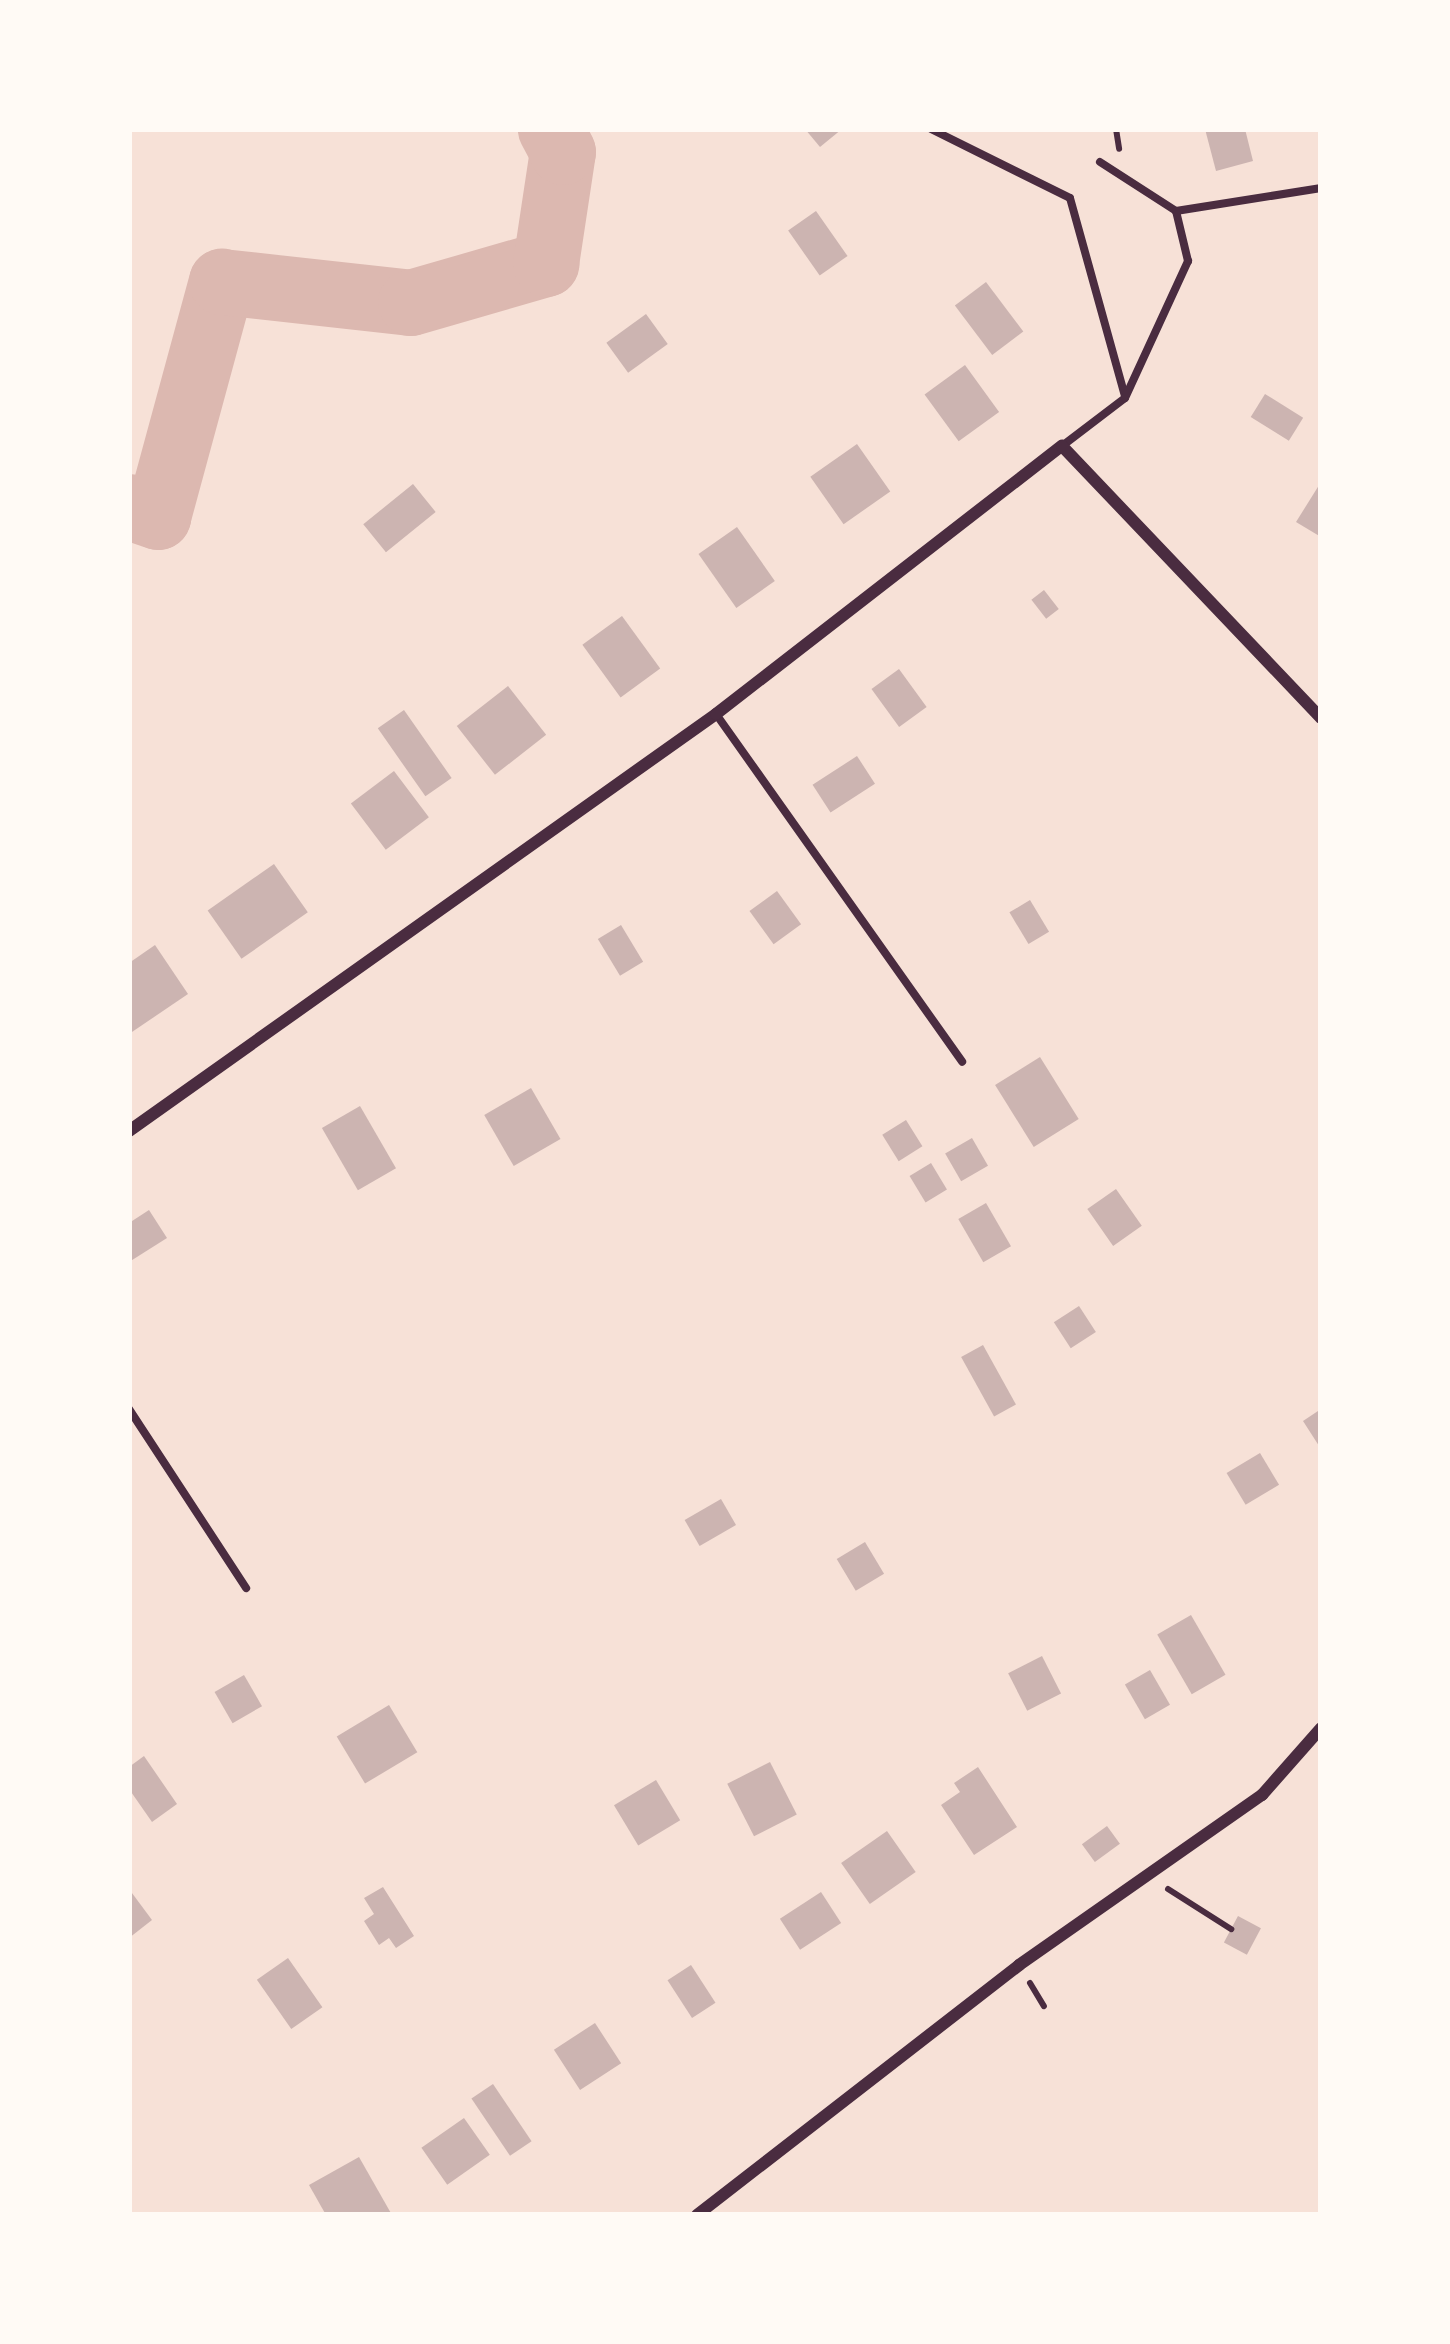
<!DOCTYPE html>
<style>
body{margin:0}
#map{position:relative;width:1450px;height:2344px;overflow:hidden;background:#f7e1d7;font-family:"Times New Roman",serif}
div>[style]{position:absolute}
.river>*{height:66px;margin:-33px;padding:0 33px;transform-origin:33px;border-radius:33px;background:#dcb8b0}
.building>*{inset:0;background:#ccb4b1;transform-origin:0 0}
.path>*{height:6px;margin:-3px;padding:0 3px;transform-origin:3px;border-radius:3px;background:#4a2c40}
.service>*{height:8px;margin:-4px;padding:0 4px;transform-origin:4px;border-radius:4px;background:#4a2c40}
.minor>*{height:12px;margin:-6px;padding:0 6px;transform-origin:6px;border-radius:6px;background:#4a2c40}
span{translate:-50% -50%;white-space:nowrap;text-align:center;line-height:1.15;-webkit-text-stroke:9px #fffaf5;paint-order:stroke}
.frame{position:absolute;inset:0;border:132px solid #fffaf5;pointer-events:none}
</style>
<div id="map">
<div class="river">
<div style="left:129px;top:507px;width:31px;rotate:19deg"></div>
<div style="left:158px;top:517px;width:244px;rotate:-74.8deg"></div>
<div style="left:222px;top:282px;width:190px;rotate:6.3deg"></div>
<div style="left:411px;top:303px;width:141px;rotate:-16.1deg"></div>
<div style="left:546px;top:264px;width:113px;rotate:-81.4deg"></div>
<div style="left:563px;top:152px;width:26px;rotate:-118deg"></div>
</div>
<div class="building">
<div style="clip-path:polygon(805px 129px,842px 129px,820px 147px)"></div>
<div style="clip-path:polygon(1205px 129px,1245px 129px,1253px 161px,1216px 171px)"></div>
<div style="left:816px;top:211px;width:55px;height:34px;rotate:55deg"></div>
<div style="left:986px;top:282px;width:62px;height:39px;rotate:53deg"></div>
<div style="left:646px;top:314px;width:37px;height:49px;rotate:54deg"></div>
<div style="left:965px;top:365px;width:58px;height:50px;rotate:54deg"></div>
<div style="left:1265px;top:394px;width:45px;height:27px;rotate:32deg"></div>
<div style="left:857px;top:444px;width:58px;height:57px;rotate:55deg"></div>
<div style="clip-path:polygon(1321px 482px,1321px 537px,1296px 522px)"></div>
<div style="left:413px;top:484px;width:36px;height:64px;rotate:51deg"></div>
<div style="left:737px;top:527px;width:66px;height:47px;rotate:55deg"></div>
<div style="left:1044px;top:590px;width:24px;height:16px;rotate:52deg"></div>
<div style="left:622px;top:616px;width:65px;height:49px;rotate:54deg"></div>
<div style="left:899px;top:669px;width:47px;height:34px;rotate:54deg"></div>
<div style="left:508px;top:686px;width:62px;height:65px;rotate:52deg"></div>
<div style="left:404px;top:710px;width:83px;height:32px;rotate:55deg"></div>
<div style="left:857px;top:756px;width:33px;height:53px;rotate:57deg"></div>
<div style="left:394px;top:771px;width:58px;height:54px;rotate:53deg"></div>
<div style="left:274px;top:864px;width:59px;height:81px;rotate:55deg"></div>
<div style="left:777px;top:891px;width:41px;height:34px;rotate:54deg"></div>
<div style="left:1030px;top:900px;width:37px;height:24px;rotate:59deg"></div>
<div style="left:621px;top:925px;width:43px;height:27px;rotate:59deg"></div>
<div style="clip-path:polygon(155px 945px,188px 994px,129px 1034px,129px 963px)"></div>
<div style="left:1040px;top:1057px;width:73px;height:53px;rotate:58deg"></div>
<div style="left:531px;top:1088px;width:59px;height:54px;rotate:60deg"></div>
<div style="left:360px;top:1106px;width:72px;height:44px;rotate:60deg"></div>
<div style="left:906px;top:1120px;width:31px;height:28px;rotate:58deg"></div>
<div style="left:972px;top:1138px;width:32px;height:31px;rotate:60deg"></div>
<div style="left:931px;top:1163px;width:31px;height:25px;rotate:59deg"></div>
<div style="left:1116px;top:1189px;width:45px;height:35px;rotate:55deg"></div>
<div style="left:986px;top:1203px;width:50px;height:32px;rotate:60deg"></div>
<div style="clip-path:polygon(149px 1210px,167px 1238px,129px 1262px,129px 1223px)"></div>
<div style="left:1079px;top:1306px;width:31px;height:30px;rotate:57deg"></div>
<div style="left:983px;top:1345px;width:68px;height:25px;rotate:61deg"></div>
<div style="clip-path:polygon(1321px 1409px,1321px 1449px,1303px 1421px)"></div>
<div style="left:1260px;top:1453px;width:37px;height:39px;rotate:59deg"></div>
<div style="left:721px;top:1499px;width:30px;height:42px;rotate:60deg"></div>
<div style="left:865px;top:1542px;width:37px;height:33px;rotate:59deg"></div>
<div style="left:1191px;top:1615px;width:69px;height:39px;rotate:60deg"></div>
<div style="left:1042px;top:1656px;width:42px;height:38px;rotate:63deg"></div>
<div style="left:1150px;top:1670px;width:40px;height:29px;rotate:60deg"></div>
<div style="left:244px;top:1675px;width:36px;height:34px;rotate:60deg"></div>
<div style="left:389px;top:1705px;width:55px;height:61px;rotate:59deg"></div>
<div style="clip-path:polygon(144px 1756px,177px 1804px,152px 1822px,129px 1789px,129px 1767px)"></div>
<div style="left:770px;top:1762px;width:59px;height:48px;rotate:63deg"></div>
<div style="clip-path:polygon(978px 1767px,1017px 1827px,974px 1855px,941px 1805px,960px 1792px,954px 1783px)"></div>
<div style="left:656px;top:1780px;width:47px;height:49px;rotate:59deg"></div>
<div style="left:1107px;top:1826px;width:22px;height:31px;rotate:54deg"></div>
<div style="left:887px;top:1831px;width:50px;height:56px;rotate:55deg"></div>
<div style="clip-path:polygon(383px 1887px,414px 1936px,396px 1948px,389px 1938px,379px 1945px,364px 1921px,374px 1914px,364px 1898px)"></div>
<div style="clip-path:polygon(129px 1889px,152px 1920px,129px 1938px)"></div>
<div style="left:821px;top:1892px;width:37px;height:49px;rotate:57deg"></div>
<div style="left:1238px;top:1916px;width:26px;height:30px;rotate:28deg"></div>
<div style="left:288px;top:1958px;width:60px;height:38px;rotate:55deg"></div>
<div style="left:691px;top:1965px;width:45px;height:28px;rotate:57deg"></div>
<div style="left:595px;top:2023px;width:48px;height:49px;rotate:57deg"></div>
<div style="left:493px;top:2084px;width:69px;height:26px;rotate:56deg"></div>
<div style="left:464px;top:2118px;width:45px;height:52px;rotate:55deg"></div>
<div style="clip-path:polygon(359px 2157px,392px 2215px,326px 2215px,309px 2185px)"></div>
</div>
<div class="path">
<div style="left:1116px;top:129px;width:20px;rotate:81deg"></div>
<div style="left:1168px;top:1889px;width:75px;rotate:32.4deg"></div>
<div style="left:1030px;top:1983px;width:27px;rotate:59deg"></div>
</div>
<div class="service">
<div style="left:931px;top:129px;width:155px;rotate:26.4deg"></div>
<div style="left:1070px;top:198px;width:205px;rotate:74.5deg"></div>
<div style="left:1100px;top:162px;width:90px;rotate:32.8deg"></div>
<div style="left:1062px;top:446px;width:79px;rotate:-37.3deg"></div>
<div style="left:1125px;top:398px;width:151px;rotate:-65.3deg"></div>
<div style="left:1188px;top:261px;width:51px;rotate:-103.5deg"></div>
<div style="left:1176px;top:211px;width:147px;rotate:-9deg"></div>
<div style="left:716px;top:714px;width:426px;rotate:54.7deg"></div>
<div style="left:129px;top:1409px;width:214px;rotate:56.8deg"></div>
</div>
<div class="minor">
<div style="left:129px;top:1131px;width:720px;rotate:-35.39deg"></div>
<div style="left:716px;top:714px;width:438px;rotate:-37.8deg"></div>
<div style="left:1062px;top:446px;width:376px;rotate:46.4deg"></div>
<div style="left:697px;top:2215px;width:408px;rotate:-37.8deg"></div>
<div style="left:1019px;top:1965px;width:297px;rotate:-35deg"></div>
<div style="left:1262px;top:1795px;width:89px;rotate:-48.6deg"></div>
</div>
<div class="frame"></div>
</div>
